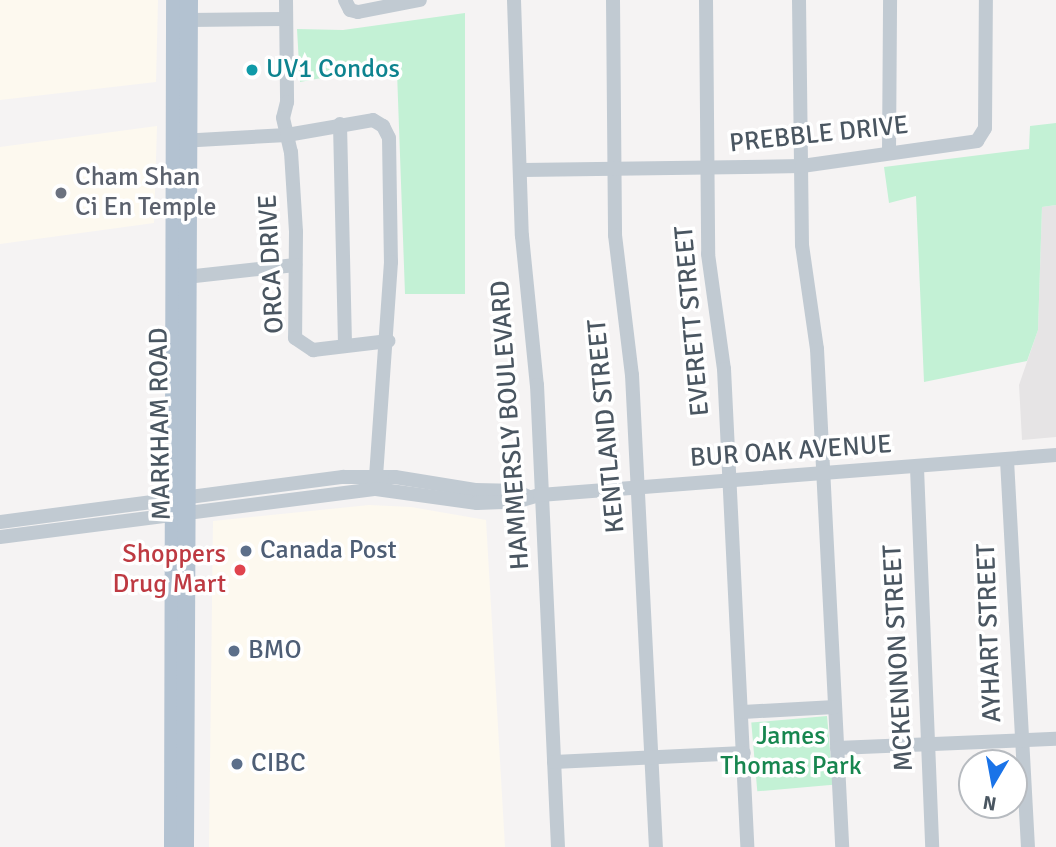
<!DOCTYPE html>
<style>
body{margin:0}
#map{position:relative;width:1056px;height:847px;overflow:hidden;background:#f5f3f3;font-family:Signika,sans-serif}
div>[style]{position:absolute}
.commercial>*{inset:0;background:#fdf9ef}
.education>*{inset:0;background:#e6e4e5}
.green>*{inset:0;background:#c3f1d5;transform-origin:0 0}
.minor>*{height:14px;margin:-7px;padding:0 7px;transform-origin:7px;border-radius:7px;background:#c1cad2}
.major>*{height:18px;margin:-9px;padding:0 9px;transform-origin:9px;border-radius:9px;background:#b3c2d1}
.dots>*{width:19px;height:19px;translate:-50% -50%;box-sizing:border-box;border:4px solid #fff;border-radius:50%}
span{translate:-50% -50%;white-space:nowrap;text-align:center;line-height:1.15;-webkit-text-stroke:7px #fff;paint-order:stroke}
.culture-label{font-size:26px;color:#0d838f}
.left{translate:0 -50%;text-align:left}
.street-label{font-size:26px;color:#4a5661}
.worship-label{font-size:26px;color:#5b616d}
.service-label{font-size:26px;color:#4e5e75}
.health-label{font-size:26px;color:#be3a42}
.right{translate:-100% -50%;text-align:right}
.park-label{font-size:26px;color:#17864f}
.north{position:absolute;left:958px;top:749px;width:70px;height:70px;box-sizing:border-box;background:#fff;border:2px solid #b7bbc0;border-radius:50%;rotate:190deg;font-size:19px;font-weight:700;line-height:28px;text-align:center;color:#4a5661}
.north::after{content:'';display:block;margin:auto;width:24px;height:32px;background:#1a73e8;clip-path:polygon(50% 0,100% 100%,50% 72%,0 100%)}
</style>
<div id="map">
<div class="commercial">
<div style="clip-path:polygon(0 0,158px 0,156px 82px,0 100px)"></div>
<div style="clip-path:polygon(157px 126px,154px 223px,0 244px,0 147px)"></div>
<div style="clip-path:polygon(369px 505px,411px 507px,486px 520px,505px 847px,209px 847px,213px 521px)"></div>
</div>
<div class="education">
<div style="clip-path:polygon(1056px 205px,1056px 437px,1022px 440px,1019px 385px,1038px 330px,1042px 207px)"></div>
</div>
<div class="green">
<div style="clip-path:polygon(465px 13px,465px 294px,405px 294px,397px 72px,354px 72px,300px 82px,297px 29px,343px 30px)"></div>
<div style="clip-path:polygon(1056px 123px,1056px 205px,1042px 207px,1038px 330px,1027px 361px,924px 382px,916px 196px,889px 203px,884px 167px,1029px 149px,1030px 126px)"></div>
<div style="left:827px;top:716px;width:69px;height:76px;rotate:85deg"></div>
</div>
<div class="minor">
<div style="left:286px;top:0;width:102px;rotate:89.4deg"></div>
<div style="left:287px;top:102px;width:16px;rotate:104deg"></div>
<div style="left:283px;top:118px;width:35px;rotate:77deg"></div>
<div style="left:291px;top:152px;width:80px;rotate:86.4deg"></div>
<div style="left:296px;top:232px;width:106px;rotate:90.5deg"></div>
<div style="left:295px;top:338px;width:22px;rotate:34deg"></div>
<div style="left:313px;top:350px;width:76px;rotate:-6.8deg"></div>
<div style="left:345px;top:0;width:11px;rotate:63deg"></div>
<div style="left:350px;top:10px;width:8px;rotate:14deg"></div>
<div style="left:358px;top:12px;width:63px;rotate:-11deg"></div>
<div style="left:514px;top:0;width:236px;rotate:88.1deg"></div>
<div style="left:522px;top:236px;width:150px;rotate:84.3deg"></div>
<div style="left:537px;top:385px;width:462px;rotate:87.4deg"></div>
<div style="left:613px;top:0;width:235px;rotate:89.5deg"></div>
<div style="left:615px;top:235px;width:141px;rotate:83.1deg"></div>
<div style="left:632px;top:375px;width:473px;rotate:87.1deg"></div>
<div style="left:706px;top:0;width:254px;rotate:89.5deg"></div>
<div style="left:708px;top:254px;width:116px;rotate:82.1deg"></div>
<div style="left:724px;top:369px;width:479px;rotate:87.2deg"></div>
<div style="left:799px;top:0;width:245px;rotate:89.3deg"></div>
<div style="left:802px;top:245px;width:105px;rotate:81.8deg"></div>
<div style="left:817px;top:349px;width:499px;rotate:87.1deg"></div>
<div style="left:189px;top:20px;width:97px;rotate:-0.6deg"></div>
<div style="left:340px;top:124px;width:222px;rotate:88.7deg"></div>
<div style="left:180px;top:141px;width:107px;rotate:-3.2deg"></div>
<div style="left:287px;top:135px;width:87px;rotate:-9.9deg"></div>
<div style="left:373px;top:120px;width:12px;rotate:31deg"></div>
<div style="left:383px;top:126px;width:13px;rotate:63deg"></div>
<div style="left:389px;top:138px;width:124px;rotate:89.1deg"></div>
<div style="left:391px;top:262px;width:216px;rotate:94deg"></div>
<div style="left:889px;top:153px;width:153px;rotate:-89.6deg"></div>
<div style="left:523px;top:170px;width:279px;rotate:-0.8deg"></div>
<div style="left:802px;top:166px;width:177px;rotate:-8.1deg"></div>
<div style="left:977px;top:141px;width:15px;rotate:-58deg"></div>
<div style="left:985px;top:128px;width:128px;rotate:-89.6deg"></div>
<div style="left:186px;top:277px;width:110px;rotate:-6.3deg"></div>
<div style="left:1007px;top:460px;width:388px;rotate:86.9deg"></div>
<div style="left:917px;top:468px;width:379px;rotate:87.7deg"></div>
<div style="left:0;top:522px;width:346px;rotate:-7.5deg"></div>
<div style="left:343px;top:477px;width:52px"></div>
<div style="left:395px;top:477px;width:81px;rotate:9.2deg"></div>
<div style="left:475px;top:490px;width:40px;rotate:1.4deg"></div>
<div style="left:515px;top:491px;width:15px;rotate:23deg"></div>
<div style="left:0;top:537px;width:379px;rotate:-7.3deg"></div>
<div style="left:376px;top:489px;width:102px;rotate:7.9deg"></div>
<div style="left:477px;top:503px;width:38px;rotate:-2deg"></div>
<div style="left:515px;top:502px;width:26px;rotate:-16deg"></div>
<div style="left:540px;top:495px;width:518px;rotate:-4.43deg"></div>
<div style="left:743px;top:712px;width:92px;rotate:-3.1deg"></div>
<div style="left:837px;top:748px;width:219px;rotate:-2.4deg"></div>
<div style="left:554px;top:762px;width:190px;rotate:-2.7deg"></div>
</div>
<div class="major">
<div style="left:173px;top:847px;width:847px;rotate:-89.86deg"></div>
<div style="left:185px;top:847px;width:847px;rotate:-89.73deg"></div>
</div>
<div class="dots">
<div style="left:252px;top:70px;background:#0f9aa8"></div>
<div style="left:61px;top:193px;background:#6b7280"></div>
<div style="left:246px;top:551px;background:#5c6f8a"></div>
<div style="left:240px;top:570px;background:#e0444e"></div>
<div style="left:234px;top:651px;background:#5c6f8a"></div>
<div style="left:237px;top:764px;background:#5c6f8a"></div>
</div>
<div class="culture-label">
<span class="left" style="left:266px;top:70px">UV1 Condos</span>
</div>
<div class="street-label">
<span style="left:819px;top:135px;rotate:-6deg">PREBBLE DRIVE</span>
<span style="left:272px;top:264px;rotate:-93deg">ORCA DRIVE</span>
<span style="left:693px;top:321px;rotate:-95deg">EVERETT STREET</span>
<span style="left:161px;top:424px;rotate:-91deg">MARKHAM ROAD</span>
<span style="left:511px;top:425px;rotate:-94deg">HAMMERSLY BOULEVARD</span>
<span style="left:607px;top:426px;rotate:-95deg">KENTLAND STREET</span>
<span style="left:791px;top:452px;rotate:-4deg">BUR OAK AVENUE</span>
<span style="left:990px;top:633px;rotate:-92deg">AYHART STREET</span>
<span style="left:899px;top:658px;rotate:-93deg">MCKENNON STREET</span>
</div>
<div class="worship-label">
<span class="left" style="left:75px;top:193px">Cham Shan<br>Ci En Temple</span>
</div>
<div class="service-label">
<span class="left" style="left:260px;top:551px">Canada Post</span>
<span class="left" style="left:248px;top:651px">BMO</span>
<span class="left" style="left:251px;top:764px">CIBC</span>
</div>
<div class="health-label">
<span class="right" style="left:226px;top:570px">Shoppers<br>Drug Mart</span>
</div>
<div class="park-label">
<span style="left:791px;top:752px">James<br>Thomas Park</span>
</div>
<div class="north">N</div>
</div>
